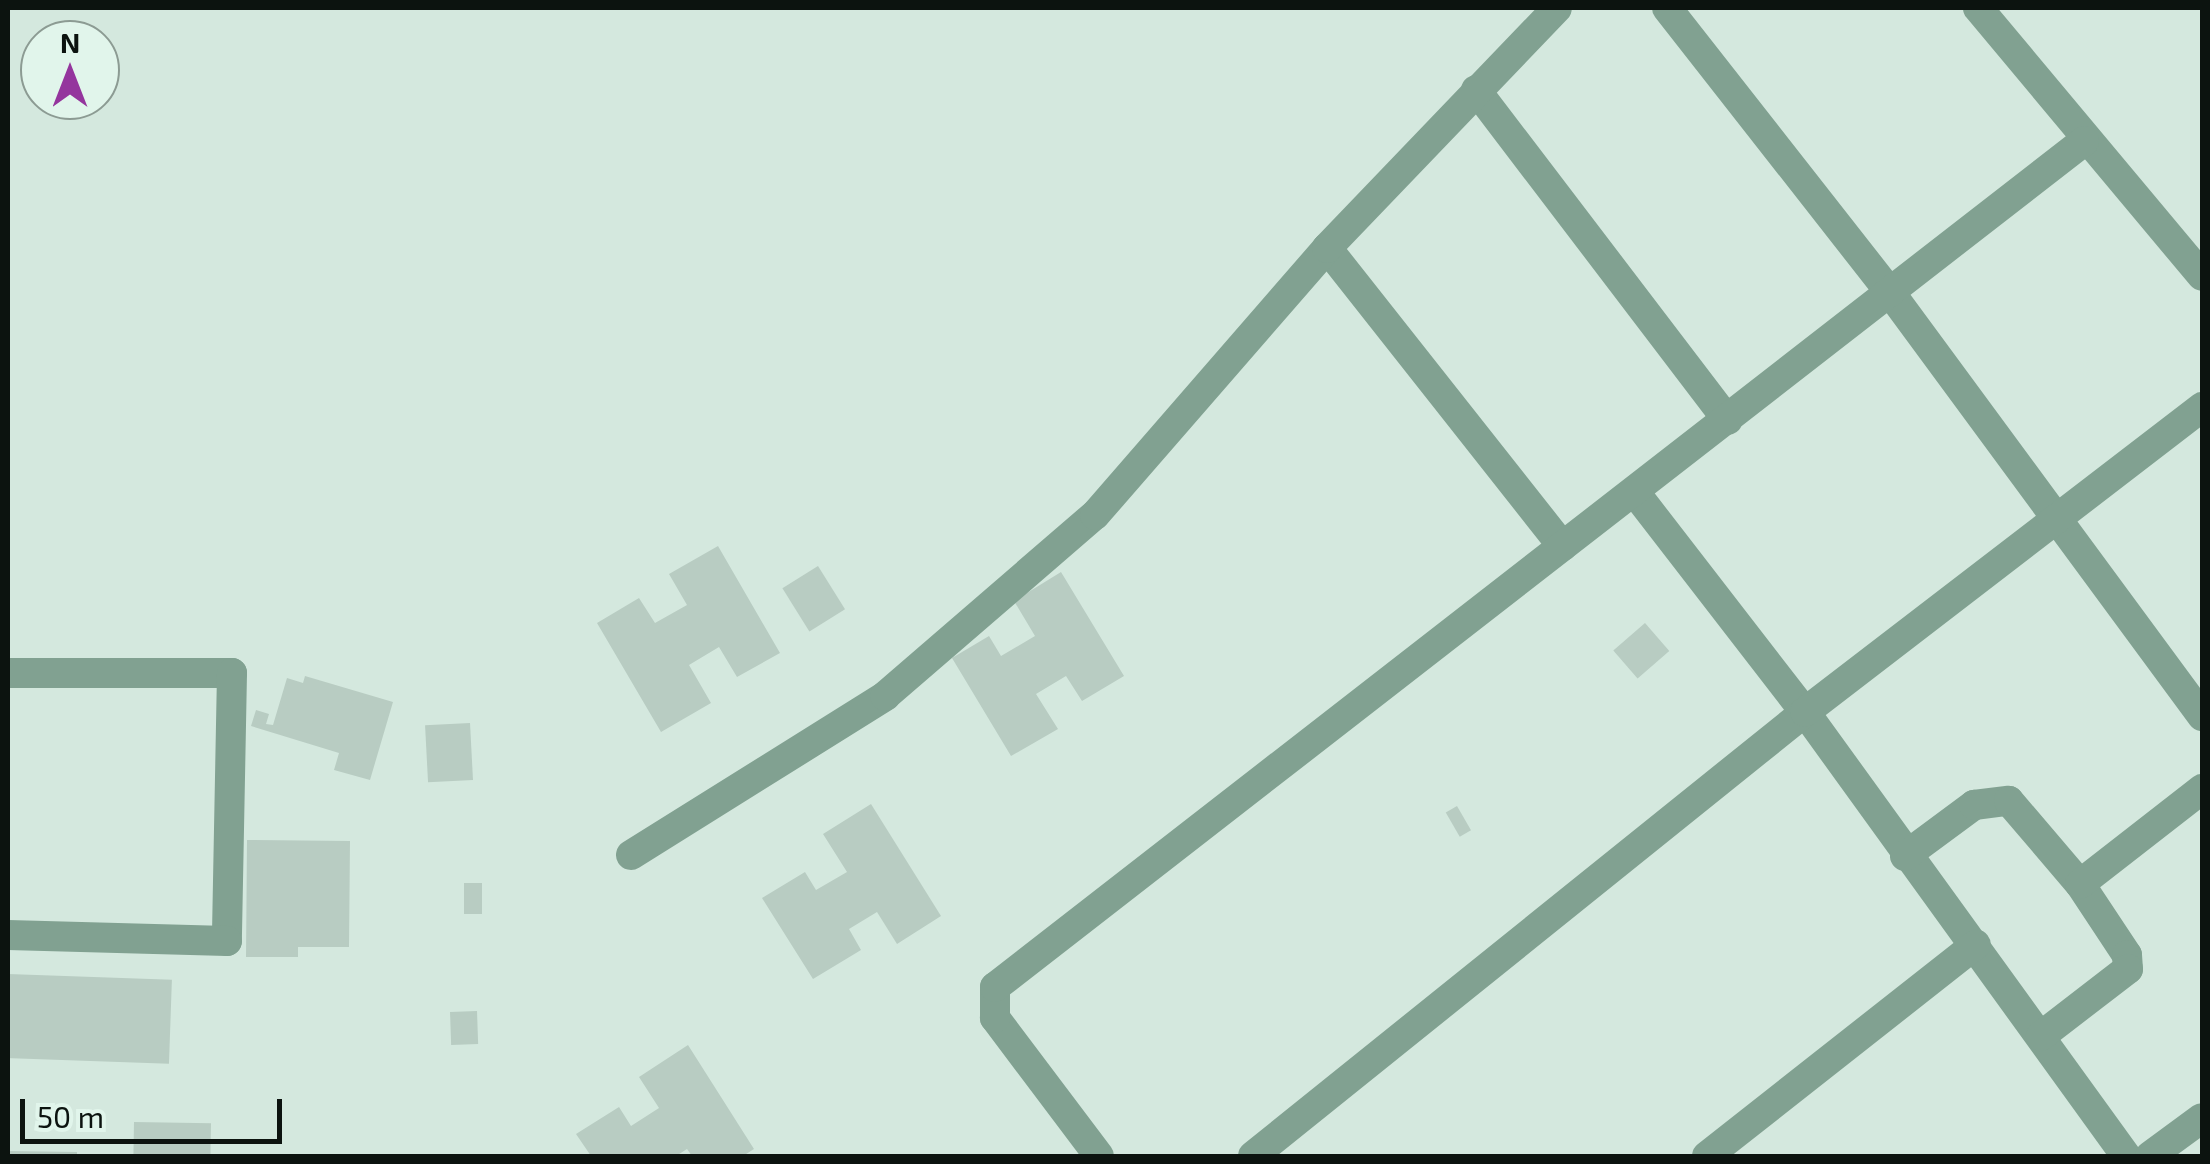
<!DOCTYPE html>
<style>
body{margin:0}
#map{position:relative;width:2210px;height:1164px;overflow:hidden;background:#d4e8de;font-family:"Exo 2",sans-serif}
div>[style]{position:absolute}
.building>*{inset:0;background:#b8ccc2;transform-origin:0 0}
.minor>*{height:30px;margin:-15px;padding:0 15px;transform-origin:15px;border-radius:15px;background:#81a191}
span{translate:-50% -50%;white-space:nowrap;text-align:center;line-height:1.15;-webkit-text-stroke:8px #e1f5eb;paint-order:stroke}
.frame{position:absolute;inset:0;border:10px solid #0c130f;pointer-events:none}
.north{position:absolute;left:20px;top:20px;width:100px;height:100px;box-sizing:border-box;background:#e1f5eb;border:2px solid #8c9b93;border-radius:50%;rotate:0deg;font-size:28px;font-weight:700;line-height:40px;text-align:center;color:#0c130f}
.north::after{content:'';display:block;margin:auto;width:35px;height:45px;background:#94359d;clip-path:polygon(50% 0,100% 100%,50% 72%,0 100%)}
.scale{position:absolute;left:20px;top:1099px;width:262px;height:45px;box-sizing:border-box;border:5px solid #0c130f;border-top:0;padding-left:12px;font-size:30px;line-height:35px;white-space:nowrap;color:#0c130f;-webkit-text-stroke:8px #e1f5eb;paint-order:stroke}
</style>
<div id="map">
<div class="building">
<div style="clip-path:polygon(718px 546px,780px 653px,737px 677px,719px 647px,689px 665px,711px 703px,661px 732px,597px 623px,639px 598px,655px 623px,687px 605px,669px 574px)"></div>
<div style="left:818px;top:566px;width:51px;height:42px;rotate:58deg"></div>
<div style="clip-path:polygon(1061px 572px,1124px 676px,1082px 701px,1066px 676px,1036px 694px,1058px 729px,1011px 756px,952px 658px,989px 636px,1001px 656px,1035px 636px,1014px 601px)"></div>
<div style="left:1645px;top:623px;width:37px;height:42px;rotate:49deg"></div>
<div style="clip-path:polygon(305px 676px,393px 702px,370px 780px,334px 770px,339px 753px,251px 726px,256px 710px,269px 714px,266px 724px,273px 725px,287px 678px,303px 683px)"></div>
<div style="left:470px;top:723px;width:57px;height:45px;rotate:87deg"></div>
<div style="clip-path:polygon(871px 804px,941px 916px,897px 944px,877px 912px,849px 929px,861px 950px,813px 979px,762px 898px,805px 872px,816px 890px,847px 872px,823px 834px)"></div>
<div style="left:1457px;top:806px;width:28px;height:13px;rotate:60deg"></div>
<div style="clip-path:polygon(247px 840px,350px 841px,349px 947px,298px 947px,298px 957px,246px 957px)"></div>
<div style="left:464px;top:883px;width:18px;height:31px"></div>
<div style="left:8px;top:974px;width:164px;height:84px;rotate:2deg"></div>
<div style="left:477px;top:1011px;width:33px;height:27px;rotate:88deg"></div>
<div style="clip-path:polygon(688px 1045px,754px 1149px,743px 1156px,692px 1156px,687px 1149px,676px 1156px,591px 1156px,576px 1134px,619px 1107px,631px 1126px,659px 1108px,639px 1077px)"></div>
<div style="left:134px;top:1122px;width:77px;height:34px;rotate:1deg"></div>
<div style="clip-path:polygon(8px 1151px,77px 1152px,77px 1156px,8px 1156px)"></div>
</div>
<div class="minor">
<div style="left:1667px;top:8px;width:365px;rotate:51.9deg"></div>
<div style="left:1892px;top:295px;width:523px;rotate:53.63deg"></div>
<div style="left:1978px;top:8px;width:349px;rotate:50.1deg"></div>
<div style="left:1476px;top:90px;width:415px;rotate:52.7deg"></div>
<div style="left:1327px;top:248px;width:380px;rotate:51.7deg"></div>
<div style="left:1637px;top:495px;width:274px;rotate:52.3deg"></div>
<div style="left:1805px;top:712px;width:548px;rotate:54.13deg"></div>
<div style="left:8px;top:673px;width:224px"></div>
<div style="left:232px;top:673px;width:268px;rotate:91.1deg"></div>
<div style="left:227px;top:941px;width:219px;rotate:-178.4deg"></div>
<div style="left:631px;top:855px;width:300px;rotate:-32deg"></div>
<div style="left:885px;top:696px;width:277px;rotate:-40.8deg"></div>
<div style="left:1095px;top:515px;width:354px;rotate:-49deg"></div>
<div style="left:1327px;top:248px;width:332px;rotate:-46.2deg"></div>
<div style="left:1905px;top:856px;width:86px;rotate:-36.5deg"></div>
<div style="left:1974px;top:805px;width:35px;rotate:-7deg"></div>
<div style="left:2009px;top:801px;width:109px;rotate:49.5deg"></div>
<div style="left:2080px;top:884px;width:85px;rotate:56.5deg"></div>
<div style="left:2127px;top:955px;width:14px;rotate:86deg"></div>
<div style="left:2128px;top:969px;width:110px;rotate:142.4deg"></div>
<div style="left:2080px;top:884px;width:155px;rotate:-37.9deg"></div>
<div style="left:1099px;top:1156px;width:173px;rotate:-127deg"></div>
<div style="left:995px;top:1018px;width:31px;rotate:-90deg"></div>
<div style="left:995px;top:987px;width:1379px;rotate:-37.84deg"></div>
<div style="left:1253px;top:1156px;width:708px;rotate:-38.81deg"></div>
<div style="left:1805px;top:712px;width:501px;rotate:-37.53deg"></div>
<div style="left:1707px;top:1156px;width:342px;rotate:-38.2deg"></div>
<div style="left:2150px;top:1156px;width:64px;rotate:-36.2deg"></div>
</div>
<div class="frame"></div>
<div class="north">N</div>
<div class="scale">50 m</div>
</div>
